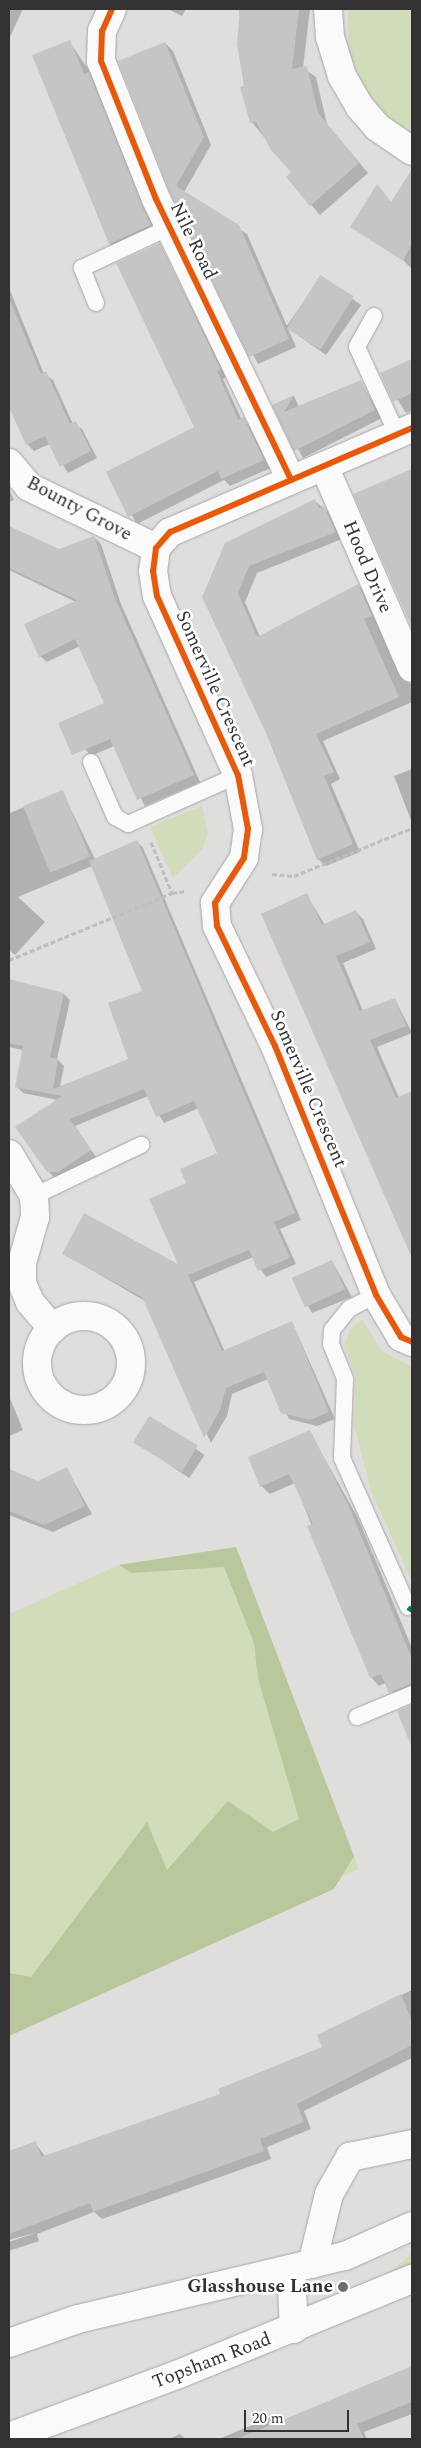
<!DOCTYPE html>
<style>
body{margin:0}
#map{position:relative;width:421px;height:2448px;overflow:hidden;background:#e0dedc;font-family:Spectral,serif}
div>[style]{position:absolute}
.green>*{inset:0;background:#d0dcba}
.forest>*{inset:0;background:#b8c89c}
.shadow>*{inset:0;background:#0003;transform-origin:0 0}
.building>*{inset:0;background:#c6c5c4;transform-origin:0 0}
.path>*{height:3px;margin-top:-1.5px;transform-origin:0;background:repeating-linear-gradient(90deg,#bebebe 0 5px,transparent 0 7.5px)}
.roads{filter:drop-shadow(0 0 1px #a8a6a6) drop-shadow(0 0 1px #a8a6a6)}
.lane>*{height:16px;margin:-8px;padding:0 8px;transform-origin:8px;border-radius:8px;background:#fafafa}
.street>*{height:28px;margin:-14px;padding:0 14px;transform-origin:14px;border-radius:14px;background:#fafafa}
.street>.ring{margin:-14px;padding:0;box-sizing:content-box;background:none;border:28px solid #fafafa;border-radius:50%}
.secondary>*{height:28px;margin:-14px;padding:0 14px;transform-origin:14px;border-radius:14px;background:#fafafa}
.quiet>*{height:5px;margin-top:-2.5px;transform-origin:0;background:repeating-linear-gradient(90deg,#00873e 0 10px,transparent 0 15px)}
.cycleway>*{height:6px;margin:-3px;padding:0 3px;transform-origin:3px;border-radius:3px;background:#e8590c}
.dots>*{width:14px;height:14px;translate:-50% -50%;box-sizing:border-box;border:2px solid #fff;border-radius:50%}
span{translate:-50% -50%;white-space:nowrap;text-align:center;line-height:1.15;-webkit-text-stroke:5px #fff;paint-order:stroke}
.street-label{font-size:19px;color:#333131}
.poi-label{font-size:19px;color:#333131;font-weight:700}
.right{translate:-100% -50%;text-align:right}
.frame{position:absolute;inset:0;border:10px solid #333131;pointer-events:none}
.scale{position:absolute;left:244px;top:2410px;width:105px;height:22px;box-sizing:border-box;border:2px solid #333131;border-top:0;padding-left:6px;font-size:15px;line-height:18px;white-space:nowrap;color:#333131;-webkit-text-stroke:4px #fff;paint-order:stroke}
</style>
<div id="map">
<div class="green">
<div style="clip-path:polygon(348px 9px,412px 9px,412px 134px,380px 110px,361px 83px,348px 48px)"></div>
<div style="clip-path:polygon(202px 806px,208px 834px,202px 849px,173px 878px,150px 827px)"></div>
<div style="clip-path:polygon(362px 1319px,382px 1351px,412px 1367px,412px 1582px,371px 1491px,354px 1425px,355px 1375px,344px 1345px,350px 1330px)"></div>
<div style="clip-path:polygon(236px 1547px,359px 1869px,9px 2021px,9px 1614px,119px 1565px)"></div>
<div style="clip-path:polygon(412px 2253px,412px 2265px,386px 2276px)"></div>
</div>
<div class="forest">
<div style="clip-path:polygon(236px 1547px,354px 1856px,334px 1889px,9px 2036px,9px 1973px,31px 1977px,147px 1822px,167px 1870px,228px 1801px,273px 1832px,299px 1819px,258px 1678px,254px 1643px,224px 1567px,131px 1573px,119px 1565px)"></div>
</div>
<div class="shadow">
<div style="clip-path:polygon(9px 9px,23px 9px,9px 39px)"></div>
<div style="clip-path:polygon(168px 9px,186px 9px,182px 16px)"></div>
<div style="clip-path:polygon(239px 9px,310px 9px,303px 68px,316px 77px,327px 124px,368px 173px,320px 215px,287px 177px,292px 172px,252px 122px)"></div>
<div style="clip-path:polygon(69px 41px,96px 81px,158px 233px,118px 251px,110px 244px,34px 56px)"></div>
<div style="clip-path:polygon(165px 43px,173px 51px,211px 145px,184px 192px,247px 234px,296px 347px,258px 364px,171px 192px)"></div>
<div style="clip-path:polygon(377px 186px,392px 203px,399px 191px,412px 198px,412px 269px,395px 252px,352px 227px)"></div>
<div style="clip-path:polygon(159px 244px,227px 377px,223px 379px,242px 420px,251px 426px,271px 468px,230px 486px,224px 480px,137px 524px,107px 472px,195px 428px)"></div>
<div style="left:321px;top:277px;width:49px;height:61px;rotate:35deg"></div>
<div style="clip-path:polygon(9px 288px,44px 374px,53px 380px,73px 424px,82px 429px,97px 458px,68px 473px,50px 444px,34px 451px,27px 444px,9px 404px)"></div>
<div style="clip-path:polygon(412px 361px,412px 411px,406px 413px,381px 373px)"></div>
<div style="clip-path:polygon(361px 382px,382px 418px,303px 458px,274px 405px,294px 396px,299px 407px)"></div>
<div style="clip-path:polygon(412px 473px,412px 626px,355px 495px)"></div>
<div style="clip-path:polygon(9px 489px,14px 500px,9px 502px)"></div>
<div style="clip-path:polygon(315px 501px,332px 515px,342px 539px,257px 573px,245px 602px,260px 637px,358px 585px,366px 593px,404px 681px,412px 684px,412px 702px,323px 741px,340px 779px,331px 784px,360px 852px,326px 866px,318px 859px,267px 733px,203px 597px)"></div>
<div style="clip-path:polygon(12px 529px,59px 551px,94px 537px,101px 544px,121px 604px,200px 782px,145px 806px,114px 746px,91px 756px,85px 749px,106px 704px,80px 646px,47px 662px,40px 656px,76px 602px,9px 570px)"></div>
<div style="clip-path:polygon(412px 769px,412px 823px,394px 776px)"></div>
<div style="clip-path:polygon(62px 791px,95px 859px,137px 841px,143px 848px,301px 1220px,280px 1229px,296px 1264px,266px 1277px,253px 1257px,194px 1282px,225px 1352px,292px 1322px,335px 1419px,317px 1426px,289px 1419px,268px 1379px,232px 1394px,227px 1416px,211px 1443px,145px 1301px,64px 1254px,180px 1267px,188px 1183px,219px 1154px,199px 1108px,164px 1123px,148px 1096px,75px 1126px,96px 1157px,65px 1178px,55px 1178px,48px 1171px,58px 1100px,23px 1093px,16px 1086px,23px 1050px,9px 1047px,9px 1013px,16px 1015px,64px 994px,70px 1000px,57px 1059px,64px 1066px,60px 1087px,129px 1060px,144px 992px,92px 866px,18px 897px,45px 922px,15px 955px,9px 950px,9px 798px,10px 813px)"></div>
<div style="clip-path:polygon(306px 894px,325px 925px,356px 912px,363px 919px,376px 949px,343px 963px,363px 1011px,395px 999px,412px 1033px,377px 1047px,399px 1098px,412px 1092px,412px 1257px,262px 915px)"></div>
<div style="clip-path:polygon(332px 1261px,352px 1297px,312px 1313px,292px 1278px)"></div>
<div style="clip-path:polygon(9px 1396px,23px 1430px,9px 1436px)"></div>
<div style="left:150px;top:1418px;width:66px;height:28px;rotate:34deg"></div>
<div style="clip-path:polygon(309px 1431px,358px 1518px,412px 1648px,412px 1695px,398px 1700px,385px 1683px,379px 1686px,371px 1677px,295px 1483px,270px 1494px,261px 1486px)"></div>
<div style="clip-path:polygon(67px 1469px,92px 1514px,53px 1532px,9px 1515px,13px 1472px,38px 1482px)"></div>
<div style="clip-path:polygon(412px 1990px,412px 2058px,304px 2111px,311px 2129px,267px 2147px,271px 2159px,102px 2219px,94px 2212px,37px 2234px,39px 2241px,9px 2251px,9px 2242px,38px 2232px,9px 2240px,9px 2152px,35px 2143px,45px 2156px,222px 2095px,324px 2047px,318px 2036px)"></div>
<div style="clip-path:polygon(412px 2363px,412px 2414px,364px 2432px,367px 2439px,219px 2439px,278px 2414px,284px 2420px,410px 2368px)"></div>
<div style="clip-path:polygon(180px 2434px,185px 2439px,169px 2439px)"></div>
</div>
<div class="building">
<div style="clip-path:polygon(240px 9px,299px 9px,292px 69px,307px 66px,318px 113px,359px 163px,310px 206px,286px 177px,291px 172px,271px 150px,256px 122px,250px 123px,240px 87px,244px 86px,237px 44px)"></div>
<div style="clip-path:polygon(70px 40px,84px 74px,89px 72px,151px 225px,109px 244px,32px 55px)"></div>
<div style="clip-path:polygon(165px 42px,204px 137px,176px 186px,239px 225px,289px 339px,249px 357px,170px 193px,118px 61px)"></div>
<div style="clip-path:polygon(412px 169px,412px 243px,403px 261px,350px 227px,377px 184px,391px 202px)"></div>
<div style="clip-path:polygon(160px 243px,221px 370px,217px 371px,238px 420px,244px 417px,264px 460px,221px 479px,218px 471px,128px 517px,106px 472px,194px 427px,116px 263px)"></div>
<div style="left:320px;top:275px;width:40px;height:63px;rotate:32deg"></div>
<div style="clip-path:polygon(9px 298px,41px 374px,46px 371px,70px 424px,76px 421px,91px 451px,60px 467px,45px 436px,26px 445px,9px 407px)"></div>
<div style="clip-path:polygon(412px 359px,412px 393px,393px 402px,380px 373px)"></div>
<div style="clip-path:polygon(361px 380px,375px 410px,294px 451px,272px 405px,294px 395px,284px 412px)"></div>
<div style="clip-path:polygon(412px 469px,412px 625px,411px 625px,353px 494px)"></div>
<div style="clip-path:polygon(315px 499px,319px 508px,324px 506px,336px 532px,249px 566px,238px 593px,257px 637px,358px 584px,372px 616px,364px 619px,399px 697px,316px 734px,334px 772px,324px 776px,353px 844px,317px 860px,266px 733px,202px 597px,225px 543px)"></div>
<div style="clip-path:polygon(9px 526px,59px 549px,94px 536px,114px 596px,194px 775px,137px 800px,110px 739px,72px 755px,58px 723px,104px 703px,75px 639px,39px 657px,24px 624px,77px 600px,9px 568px)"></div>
<div style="left:63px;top:790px;width:72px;height:43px;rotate:68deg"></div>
<div style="clip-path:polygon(137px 840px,295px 1213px,274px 1222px,290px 1258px,258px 1271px,249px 1250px,188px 1275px,222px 1351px,292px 1321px,329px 1412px,310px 1420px,281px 1413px,264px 1372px,226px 1388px,220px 1410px,204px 1438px,142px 1297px,62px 1254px,84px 1213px,178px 1264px,149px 1199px,186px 1183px,180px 1169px,217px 1153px,194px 1101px,156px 1117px,144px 1089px,70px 1119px,91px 1150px,58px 1172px,47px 1172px,15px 1127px,62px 1096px,15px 1087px,23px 1046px,9px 1043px,9px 979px,64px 993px,50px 1057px,58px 1059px,53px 1089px,128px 1059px,108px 1003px,142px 991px,89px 861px)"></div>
<div style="clip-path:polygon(307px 893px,322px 925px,356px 910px,370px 942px,336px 956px,360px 1011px,395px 998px,406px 1026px,370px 1040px,396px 1098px,412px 1091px,412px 1258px,261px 914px)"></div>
<div style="left:332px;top:1260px;width:32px;height:44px;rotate:66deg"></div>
<div style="left:149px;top:1416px;width:57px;height:31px;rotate:31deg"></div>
<div style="clip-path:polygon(310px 1430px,350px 1509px,412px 1659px,412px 1684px,389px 1693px,381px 1674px,370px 1678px,307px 1526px,313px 1524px,289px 1474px,260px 1487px,248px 1457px)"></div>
<div style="clip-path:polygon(67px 1467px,85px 1506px,44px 1525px,9px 1511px,9px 1469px,38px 1481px)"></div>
<div style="clip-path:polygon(412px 1705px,412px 1748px,397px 1711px)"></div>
<div style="clip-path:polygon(401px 1994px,412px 2021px,412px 2045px,297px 2104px,304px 2122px,260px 2139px,264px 2151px,93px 2212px,90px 2203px,9px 2234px,9px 2151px,36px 2141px,41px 2157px,220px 2094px,218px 2089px,322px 2047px,317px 2035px)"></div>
<div style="clip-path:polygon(412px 2366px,412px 2402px,357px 2424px,364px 2439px,237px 2439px)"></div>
</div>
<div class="path">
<div style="left:151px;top:842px;width:55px;rotate:67.6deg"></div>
<div style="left:272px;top:874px;width:22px;rotate:5deg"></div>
<div style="left:294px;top:876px;width:127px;rotate:-22.1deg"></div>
<div style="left:9px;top:960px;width:176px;rotate:-22.3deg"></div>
<div style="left:172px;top:893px;width:14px;rotate:-8deg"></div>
</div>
<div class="roads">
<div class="lane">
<div style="left:96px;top:303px;width:38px;rotate:-112deg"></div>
<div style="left:82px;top:268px;width:97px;rotate:-25deg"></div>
<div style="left:374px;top:316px;width:35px;rotate:119deg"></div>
<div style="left:357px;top:347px;width:96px;rotate:65.3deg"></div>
<div style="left:91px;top:762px;width:60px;rotate:66.4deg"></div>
<div style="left:115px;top:817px;width:15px;rotate:28deg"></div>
<div style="left:128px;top:824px;width:120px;rotate:-24deg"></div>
<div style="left:34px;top:1196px;width:119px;rotate:-25.5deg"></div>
<div style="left:376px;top:1295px;width:30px;rotate:153deg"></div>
<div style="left:349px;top:1309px;width:27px;rotate:129deg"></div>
<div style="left:332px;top:1330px;width:14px;rotate:94deg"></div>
<div style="left:331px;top:1344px;width:38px;rotate:68deg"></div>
<div style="left:345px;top:1379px;width:79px;rotate:92.2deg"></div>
<div style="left:342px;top:1458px;width:163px;rotate:66.1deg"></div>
<div style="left:357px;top:1717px;width:60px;rotate:-22.7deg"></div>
</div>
<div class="street">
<div style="left:112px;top:9px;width:24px;rotate:114deg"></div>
<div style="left:102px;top:31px;width:30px;rotate:92deg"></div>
<div style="left:101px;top:61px;width:149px;rotate:68.3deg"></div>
<div style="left:156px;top:199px;width:310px;rotate:64.3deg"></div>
<div style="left:328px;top:9px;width:28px;rotate:86deg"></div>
<div style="left:330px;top:37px;width:41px;rotate:72.9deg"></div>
<div style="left:342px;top:76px;width:34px;rotate:60deg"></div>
<div style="left:359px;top:106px;width:28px;rotate:49deg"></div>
<div style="left:377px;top:127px;width:42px;rotate:34.4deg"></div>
<div style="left:412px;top:428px;width:263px;rotate:156.7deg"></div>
<div style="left:170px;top:532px;width:21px;rotate:131deg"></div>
<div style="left:156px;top:548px;width:23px;rotate:97deg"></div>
<div style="left:153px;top:571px;width:25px;rotate:81deg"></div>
<div style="left:157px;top:596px;width:196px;rotate:65.7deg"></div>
<div style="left:238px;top:775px;width:55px;rotate:79.5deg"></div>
<div style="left:248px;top:829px;width:29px;rotate:98deg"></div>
<div style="left:244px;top:858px;width:54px;rotate:122.8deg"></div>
<div style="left:215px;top:903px;width:23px;rotate:85deg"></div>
<div style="left:217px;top:926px;width:133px;rotate:64.2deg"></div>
<div style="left:275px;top:1046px;width:269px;rotate:67.9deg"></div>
<div style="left:376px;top:1295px;width:49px;rotate:59.2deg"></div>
<div style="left:401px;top:1337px;width:12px;rotate:24deg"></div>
<div style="left:9px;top:463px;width:31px;rotate:50deg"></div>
<div style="left:29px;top:487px;width:141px;rotate:25.7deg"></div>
<div style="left:324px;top:466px;width:220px;rotate:66.5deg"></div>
<div style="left:9px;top:1154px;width:49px;rotate:59.2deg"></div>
<div style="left:34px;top:1196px;width:21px;rotate:87deg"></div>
<div style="left:35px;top:1217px;width:48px;rotate:105.8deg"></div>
<div style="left:22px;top:1263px;width:20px;rotate:90deg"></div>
<div style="left:22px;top:1283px;width:21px;rotate:67deg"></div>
<div style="left:30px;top:1302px;width:35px;rotate:50deg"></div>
<div class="ring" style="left:37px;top:1316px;width:66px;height:66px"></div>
<div style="left:312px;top:2264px;width:72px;rotate:-76.3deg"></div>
<div style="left:329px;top:2194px;width:43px;rotate:-60.4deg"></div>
<div style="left:350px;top:2157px;width:63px;rotate:-11.8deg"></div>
<div style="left:291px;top:2270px;width:59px;rotate:87.1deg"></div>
<div style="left:9px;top:2437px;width:181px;rotate:-20.3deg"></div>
<div style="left:179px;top:2374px;width:252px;rotate:-22.2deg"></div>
</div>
<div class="secondary">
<div style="left:9px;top:2343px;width:73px;rotate:-19.2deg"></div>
<div style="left:78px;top:2319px;width:274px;rotate:-13.3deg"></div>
<div style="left:345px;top:2256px;width:73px;rotate:-24.1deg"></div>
</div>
</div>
<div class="quiet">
<div style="left:408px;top:1607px;width:5px;rotate:37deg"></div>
</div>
<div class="cycleway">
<div style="left:112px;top:9px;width:24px;rotate:114deg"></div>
<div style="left:102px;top:31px;width:30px;rotate:92deg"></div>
<div style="left:101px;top:61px;width:149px;rotate:68.3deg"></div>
<div style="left:156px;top:199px;width:310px;rotate:64.3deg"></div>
<div style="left:412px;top:428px;width:263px;rotate:156.7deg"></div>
<div style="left:170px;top:532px;width:21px;rotate:131deg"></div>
<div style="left:156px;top:548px;width:23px;rotate:97deg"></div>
<div style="left:153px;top:571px;width:25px;rotate:81deg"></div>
<div style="left:157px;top:596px;width:196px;rotate:65.7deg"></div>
<div style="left:238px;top:775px;width:55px;rotate:79.5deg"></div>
<div style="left:248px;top:829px;width:29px;rotate:98deg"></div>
<div style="left:244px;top:858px;width:54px;rotate:122.8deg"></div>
<div style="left:215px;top:903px;width:23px;rotate:85deg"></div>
<div style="left:217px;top:926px;width:133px;rotate:64.2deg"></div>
<div style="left:275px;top:1046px;width:269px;rotate:67.9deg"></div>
<div style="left:376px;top:1295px;width:49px;rotate:59.2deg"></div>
<div style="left:401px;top:1337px;width:12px;rotate:24deg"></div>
</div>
<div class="dots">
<div style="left:343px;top:2287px;background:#706e6d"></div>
</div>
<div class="street-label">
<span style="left:193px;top:241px;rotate:64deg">Nile Road</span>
<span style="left:79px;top:509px;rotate:28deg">Bounty Grove</span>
<span style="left:367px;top:567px;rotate:67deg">Hood Drive</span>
<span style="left:215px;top:689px;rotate:66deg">Somerville Crescent</span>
<span style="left:308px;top:1089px;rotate:67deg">Somerville Crescent</span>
<span style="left:212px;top:2361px;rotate:-21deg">Topsham Road</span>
</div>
<div class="poi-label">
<span class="right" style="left:333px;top:2287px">Glasshouse Lane</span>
</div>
<div class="frame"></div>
<div class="scale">20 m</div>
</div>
